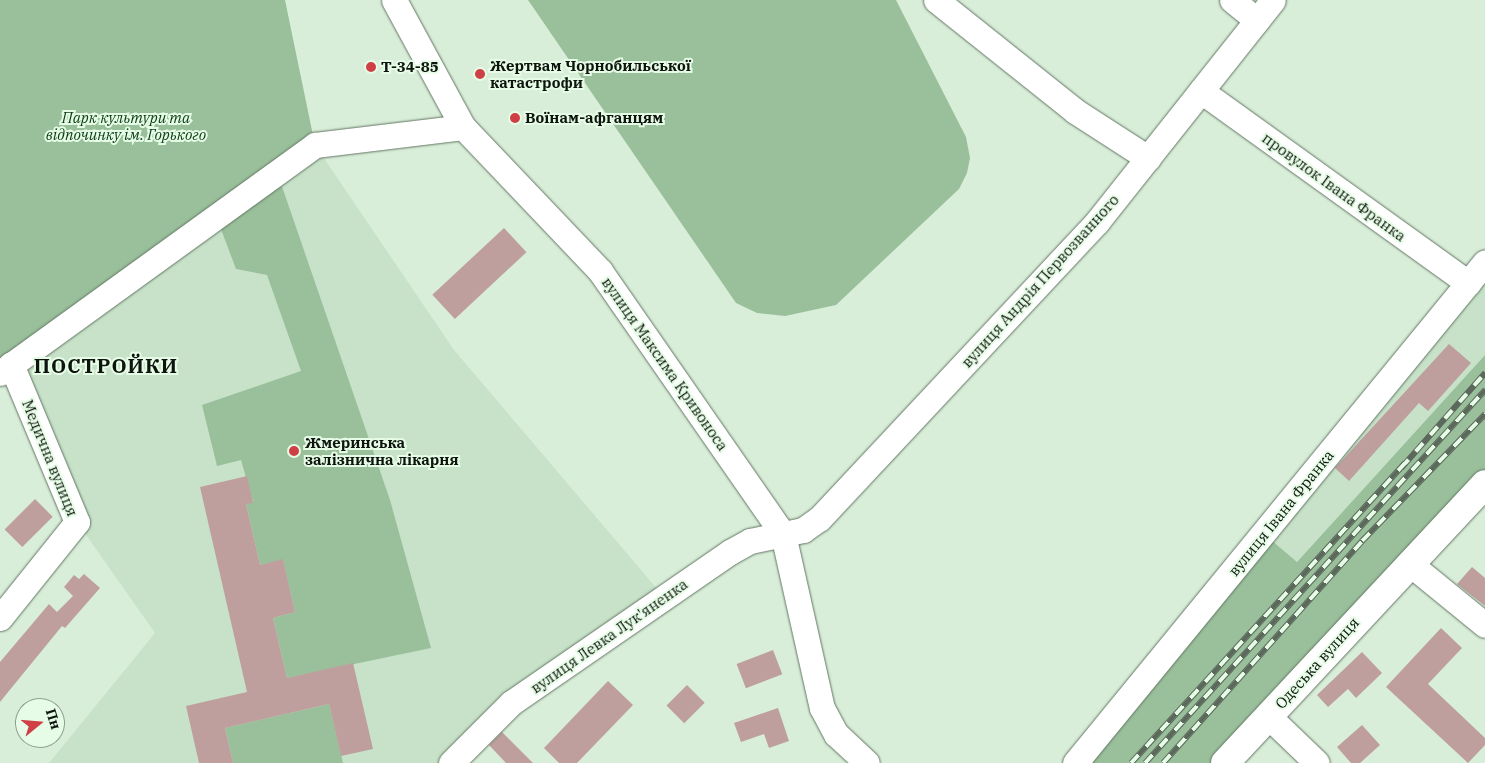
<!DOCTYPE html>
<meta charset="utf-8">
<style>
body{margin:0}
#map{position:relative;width:1485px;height:763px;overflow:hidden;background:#d9eed9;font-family:"IBM Plex Serif",serif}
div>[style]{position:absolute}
.built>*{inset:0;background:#c7e2c8}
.green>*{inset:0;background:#9ac09b}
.building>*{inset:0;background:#be9f9d;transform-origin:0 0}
.roads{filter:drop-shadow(0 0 1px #627663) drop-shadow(0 0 1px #627663)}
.minor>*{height:25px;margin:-12.5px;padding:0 12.5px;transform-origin:12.5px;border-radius:12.5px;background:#fff}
.major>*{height:28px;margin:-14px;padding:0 14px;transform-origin:14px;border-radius:14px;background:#fff}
.rail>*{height:5.5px;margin-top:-2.75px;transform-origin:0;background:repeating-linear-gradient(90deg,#e6fce6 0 11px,#5c685c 0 22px);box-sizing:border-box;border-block:1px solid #5c685c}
.dots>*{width:14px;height:14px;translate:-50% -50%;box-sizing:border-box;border:2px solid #e6fce6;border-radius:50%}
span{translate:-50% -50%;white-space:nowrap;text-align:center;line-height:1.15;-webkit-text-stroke:4px #e6fce6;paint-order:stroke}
.poi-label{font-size:15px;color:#0d140d;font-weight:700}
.left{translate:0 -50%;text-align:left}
.park-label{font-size:15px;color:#0b3d14;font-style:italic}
.street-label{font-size:15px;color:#0d140d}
.district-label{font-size:20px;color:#0d140d;font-weight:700;letter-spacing:1px}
.north{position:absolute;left:15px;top:698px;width:50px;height:50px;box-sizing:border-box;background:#e6fce6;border:1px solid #8f9f8f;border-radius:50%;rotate:73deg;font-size:14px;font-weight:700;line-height:20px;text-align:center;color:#0d140d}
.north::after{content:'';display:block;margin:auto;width:18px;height:22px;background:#cf3f45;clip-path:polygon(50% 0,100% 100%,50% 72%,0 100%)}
</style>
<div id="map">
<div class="built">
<div style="clip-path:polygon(315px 145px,454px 350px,664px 597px,451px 763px,49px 763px,155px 633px,77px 522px,11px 364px)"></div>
<div style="clip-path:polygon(1485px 262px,1485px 355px,1297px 562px,1264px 534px)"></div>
</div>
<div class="green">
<div style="clip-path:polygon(0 0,285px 0,315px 145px,277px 172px,390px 500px,431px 648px,287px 678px,273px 618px,295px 612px,283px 560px,260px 565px,246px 504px,253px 502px,241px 460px,217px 466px,202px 405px,301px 371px,267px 275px,236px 269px,216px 216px,0 366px)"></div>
<div style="clip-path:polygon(528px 0,896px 0,966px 137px,970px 158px,967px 173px,959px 189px,836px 305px,785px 316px,757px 313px,736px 303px)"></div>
<div style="clip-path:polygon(1485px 355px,1485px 484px,1225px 763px,1075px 763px,1264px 534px,1297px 562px)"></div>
<div style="clip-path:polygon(329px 704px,343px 763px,233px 763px,225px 728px)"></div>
</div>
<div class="building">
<div style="left:504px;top:228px;width:33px;height:98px;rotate:47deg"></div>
<div style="clip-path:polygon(1449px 344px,1471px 363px,1428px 411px,1419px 403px,1349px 481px,1335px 468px)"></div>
<div style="clip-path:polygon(247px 476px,253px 503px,246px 504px,260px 565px,283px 559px,295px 612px,273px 618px,287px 678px,353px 663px,373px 749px,341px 756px,329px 704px,225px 728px,233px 763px,199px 763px,186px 706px,247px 692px,200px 487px)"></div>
<div style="left:35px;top:499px;width:25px;height:43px;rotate:45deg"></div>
<div style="clip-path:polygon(1472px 567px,1485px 578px,1485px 606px,1457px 584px)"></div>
<div style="clip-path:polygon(84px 574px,100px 588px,65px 628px,62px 626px,0 702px,0 662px,49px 604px,57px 612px,73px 596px,64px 587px,74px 575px,79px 579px)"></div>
<div style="clip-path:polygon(1441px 628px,1462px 648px,1428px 684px,1485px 738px,1485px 745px,1468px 763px,1386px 687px)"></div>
<div style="left:773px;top:650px;width:26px;height:39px;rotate:69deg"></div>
<div style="clip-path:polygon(1362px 652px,1382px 673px,1356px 698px,1348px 689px,1328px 707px,1317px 695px)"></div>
<div style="clip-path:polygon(608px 681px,633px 705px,577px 763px,559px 763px,544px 748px)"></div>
<div style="left:687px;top:685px;width:25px;height:29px;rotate:45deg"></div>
<div style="clip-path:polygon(778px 708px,789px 741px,769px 748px,764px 734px,741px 742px,734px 723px)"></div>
<div style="clip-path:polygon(1362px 725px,1380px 745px,1360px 763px,1351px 763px,1337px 747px)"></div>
<div style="clip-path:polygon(502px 732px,533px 763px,506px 763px,489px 745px)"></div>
</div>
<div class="roads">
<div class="minor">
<div style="left:394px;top:0;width:145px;rotate:61.5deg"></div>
<div style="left:463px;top:127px;width:199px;rotate:46.4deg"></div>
<div style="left:600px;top:271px;width:320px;rotate:55.2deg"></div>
<div style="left:783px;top:534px;width:178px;rotate:77.4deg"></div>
<div style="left:822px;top:708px;width:30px;rotate:62deg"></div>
<div style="left:836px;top:734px;width:42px;rotate:43.1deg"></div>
<div style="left:936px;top:0;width:178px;rotate:38.6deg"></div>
<div style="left:1075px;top:111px;width:87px;rotate:32.8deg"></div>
<div style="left:1232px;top:0;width:32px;rotate:39deg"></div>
<div style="left:1201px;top:91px;width:329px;rotate:35.7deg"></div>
<div style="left:0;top:373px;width:389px;rotate:-35.9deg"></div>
<div style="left:315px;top:145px;width:149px;rotate:-6.9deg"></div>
<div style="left:1409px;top:563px;width:98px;rotate:39.2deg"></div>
<div style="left:0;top:618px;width:123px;rotate:-51.3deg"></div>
<div style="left:77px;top:522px;width:171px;rotate:-112.7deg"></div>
<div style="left:1269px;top:717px;width:66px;rotate:43.8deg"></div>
<div style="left:451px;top:763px;width:85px;rotate:-45deg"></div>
<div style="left:511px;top:703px;width:266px;rotate:-34.6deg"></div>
<div style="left:730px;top:552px;width:23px;rotate:-29deg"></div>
<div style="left:750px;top:541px;width:54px;rotate:-11.7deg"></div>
<div style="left:803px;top:530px;width:19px;rotate:-35deg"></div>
<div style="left:819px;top:519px;width:407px;rotate:-46.9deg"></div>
<div style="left:1097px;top:222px;width:283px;rotate:-51.6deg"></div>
<div style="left:1075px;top:763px;width:647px;rotate:-50.7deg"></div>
</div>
<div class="major">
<div style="left:1225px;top:763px;width:381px;rotate:-47deg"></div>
</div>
</div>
<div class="rail">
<div style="left:1401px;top:468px;width:127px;rotate:-48.5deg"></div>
<div style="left:1131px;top:763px;width:406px;rotate:-47.6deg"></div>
<div style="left:1145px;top:763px;width:505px;rotate:-47.65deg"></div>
<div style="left:1163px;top:763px;width:298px;rotate:-48.1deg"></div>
<div style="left:1362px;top:541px;width:177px;rotate:-45.9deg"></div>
</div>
<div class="dots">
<div style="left:371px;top:67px;background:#cf3f45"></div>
<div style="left:480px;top:74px;background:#cf3f45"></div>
<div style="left:515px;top:118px;background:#cf3f45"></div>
<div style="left:294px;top:451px;background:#cf3f45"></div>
</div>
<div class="poi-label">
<span class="left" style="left:490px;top:74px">Жертвам Чорнобильської<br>катастрофи</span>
<span class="left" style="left:381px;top:67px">Т-34-85</span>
<span class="left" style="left:525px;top:118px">Воїнам-афганцям</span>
<span class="left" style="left:305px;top:451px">Жмеринська<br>залізнична лікарня</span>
</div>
<div class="park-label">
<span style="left:126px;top:126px">Парк культури та<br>відпочинку ім. Горького</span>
</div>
<div class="street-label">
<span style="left:1334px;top:187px;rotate:36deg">провулок Івана Франка</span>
<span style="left:1040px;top:281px;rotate:-48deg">вулиця Андрія Первозванного</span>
<span style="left:665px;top:364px;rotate:55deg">вулиця Максима Кривоноса</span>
<span style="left:50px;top:458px;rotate:68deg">Медична вулиця</span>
<span style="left:1281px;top:513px;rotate:-51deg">вулиця Івана Франка</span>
<span style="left:609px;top:636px;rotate:-35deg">вулиця Левка Лук'яненка</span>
<span style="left:1317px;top:663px;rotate:-48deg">Одеська вулиця</span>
</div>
<div class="district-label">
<span style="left:106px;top:365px">ПОСТРОЙКИ</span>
</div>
<div class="north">Пн</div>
</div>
